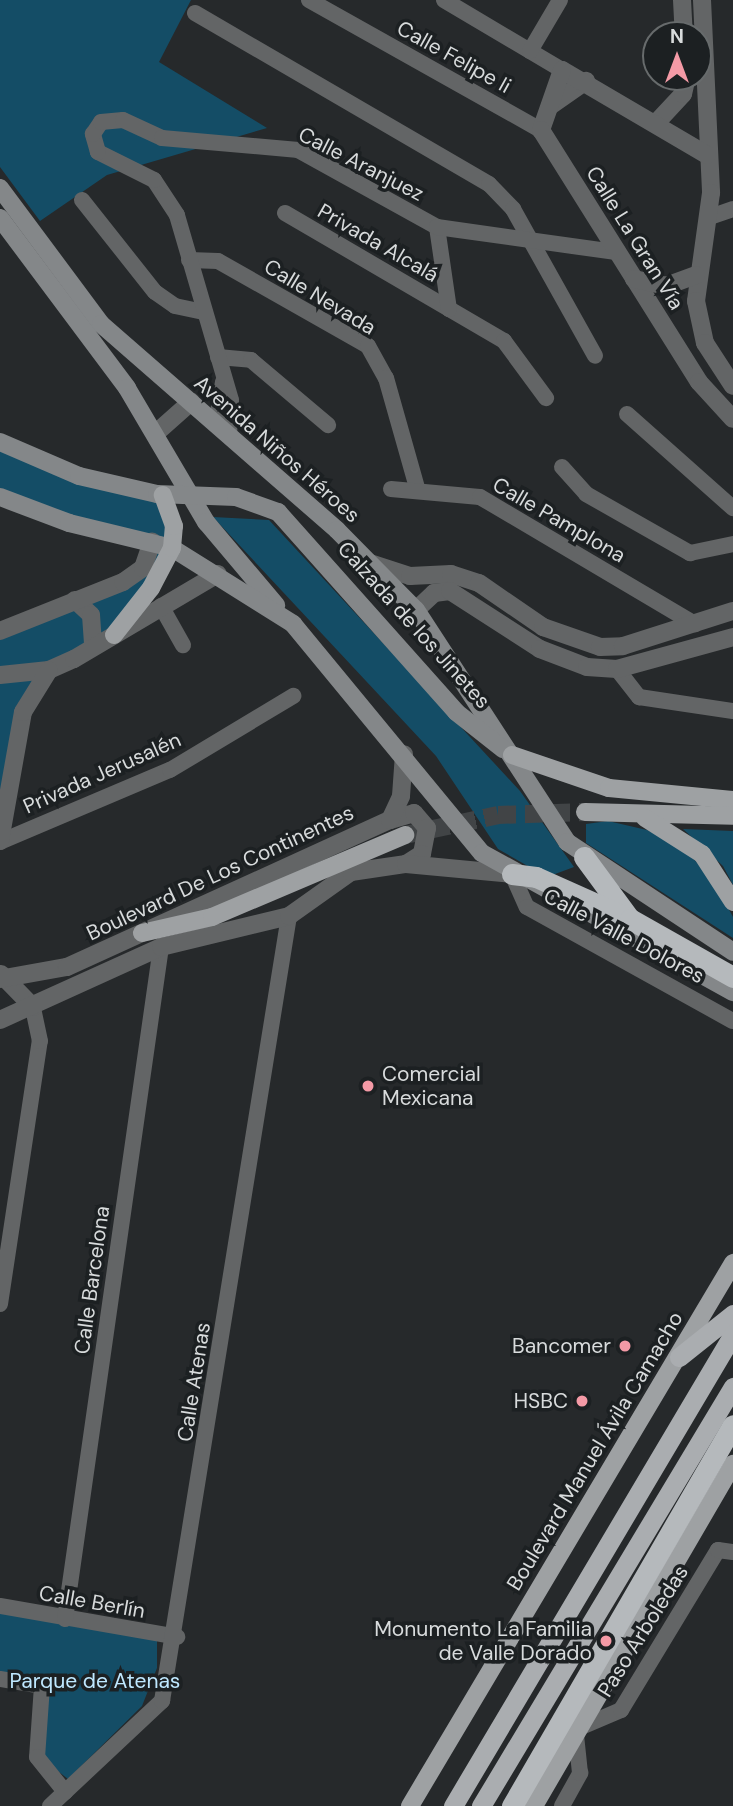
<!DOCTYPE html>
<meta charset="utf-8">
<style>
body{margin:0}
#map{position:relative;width:733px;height:1806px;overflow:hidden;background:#26292b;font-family:"DM Sans",sans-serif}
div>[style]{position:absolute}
.green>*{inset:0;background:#144d66}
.primary-tunnel>*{height:18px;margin-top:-9px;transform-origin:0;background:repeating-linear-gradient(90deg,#414446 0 18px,transparent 0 27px)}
.minor>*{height:16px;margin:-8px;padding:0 8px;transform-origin:8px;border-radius:8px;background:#636566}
.tertiary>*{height:18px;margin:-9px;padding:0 9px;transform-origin:9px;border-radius:9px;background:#636566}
.secondary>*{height:18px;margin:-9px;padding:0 9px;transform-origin:9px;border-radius:9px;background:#848789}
.primary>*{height:18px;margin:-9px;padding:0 9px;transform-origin:9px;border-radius:9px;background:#9ea1a3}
.trunk>*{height:19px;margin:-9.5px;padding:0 9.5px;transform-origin:9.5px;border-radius:9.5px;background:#aaadb0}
.motorway>*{height:21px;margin:-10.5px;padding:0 10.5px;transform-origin:10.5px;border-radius:10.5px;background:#b5b9bc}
.dots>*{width:19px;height:19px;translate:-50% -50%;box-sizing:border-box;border:4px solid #1c2022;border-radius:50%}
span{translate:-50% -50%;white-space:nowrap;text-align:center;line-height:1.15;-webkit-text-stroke:7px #1c2022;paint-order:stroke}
.street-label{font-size:21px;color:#d8dbdc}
.poi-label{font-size:21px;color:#d8dbdc}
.left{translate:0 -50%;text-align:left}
.right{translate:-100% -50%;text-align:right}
.park-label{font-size:21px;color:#bfe8ff}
.north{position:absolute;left:642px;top:21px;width:70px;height:70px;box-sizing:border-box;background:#1c2022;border:2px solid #676b6c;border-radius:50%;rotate:0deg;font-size:19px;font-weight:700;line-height:28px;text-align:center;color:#d8dbdc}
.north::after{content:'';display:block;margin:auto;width:24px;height:32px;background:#f49aa6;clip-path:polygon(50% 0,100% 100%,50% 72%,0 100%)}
</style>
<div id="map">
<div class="green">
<div style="clip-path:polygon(0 0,191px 0,159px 62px,267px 128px,107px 175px,40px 221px,0 167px)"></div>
<div style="clip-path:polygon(0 446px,162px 496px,170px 546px,0 494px)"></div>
<div style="clip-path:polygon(213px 517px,269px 520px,520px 791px,574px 867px,547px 877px,498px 849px,436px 756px)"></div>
<div style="clip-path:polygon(152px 543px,170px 550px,165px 564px,94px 646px,77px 599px,123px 583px)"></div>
<div style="clip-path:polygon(75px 602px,93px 636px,73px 657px,0 674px,0 633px)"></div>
<div style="clip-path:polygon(47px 671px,26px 705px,0 836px,0 676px)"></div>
<div style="clip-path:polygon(608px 821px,647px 830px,680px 846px,712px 877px,733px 917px,733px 938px,586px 843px,586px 824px)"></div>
<div style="clip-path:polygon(683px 829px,733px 831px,733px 885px,723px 866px)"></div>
<div style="clip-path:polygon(0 1613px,157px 1639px,157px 1668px,142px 1706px,68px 1779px,40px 1757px,44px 1682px,0 1675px)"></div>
</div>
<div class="primary-tunnel">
<div style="left:405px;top:835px;width:95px;rotate:-12.1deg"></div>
<div style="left:498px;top:815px;width:87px;rotate:-2deg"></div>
</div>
<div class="minor">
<div style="left:309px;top:0;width:266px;rotate:29.3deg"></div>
<div style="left:444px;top:0;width:137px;rotate:30.7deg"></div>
<div style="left:195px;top:13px;width:340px;rotate:30.2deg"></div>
<div style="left:489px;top:184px;width:35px;rotate:46deg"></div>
<div style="left:513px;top:209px;width:168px;rotate:60.8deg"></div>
<div style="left:530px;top:51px;width:59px;rotate:-59.5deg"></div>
<div style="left:82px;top:200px;width:117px;rotate:51.6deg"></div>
<div style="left:155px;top:292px;width:24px;rotate:35deg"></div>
<div style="left:175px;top:306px;width:29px;rotate:12deg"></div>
<div style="left:285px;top:213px;width:254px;rotate:30.3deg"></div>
<div style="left:504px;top:341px;width:71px;rotate:53.6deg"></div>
<div style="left:707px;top:218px;width:28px;rotate:-19deg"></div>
<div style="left:437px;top:227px;width:83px;rotate:81.7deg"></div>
<div style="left:189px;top:260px;width:29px;rotate:2deg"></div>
<div style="left:218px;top:261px;width:172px;rotate:29.5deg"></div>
<div style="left:368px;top:346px;width:37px;rotate:61deg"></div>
<div style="left:386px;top:378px;width:117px;rotate:74.2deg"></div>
<div style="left:218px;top:357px;width:33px;rotate:5deg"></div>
<div style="left:251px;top:360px;width:101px;rotate:40.2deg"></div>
<div style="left:627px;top:414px;width:142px;rotate:41.6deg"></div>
<div style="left:216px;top:425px;width:44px;rotate:-80.8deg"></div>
<div style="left:229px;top:436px;width:36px;rotate:-87deg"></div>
<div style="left:231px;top:400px;width:193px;rotate:-106.3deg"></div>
<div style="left:177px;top:215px;width:42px;rotate:-123.3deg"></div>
<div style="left:154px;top:180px;width:63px;rotate:-153.4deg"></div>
<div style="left:98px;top:152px;width:19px;rotate:-106deg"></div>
<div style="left:93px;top:134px;width:14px;rotate:-56deg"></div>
<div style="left:101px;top:122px;width:22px;rotate:-5deg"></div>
<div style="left:123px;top:120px;width:43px;rotate:24.8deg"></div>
<div style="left:162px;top:138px;width:137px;rotate:5deg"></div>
<div style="left:298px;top:150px;width:159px;rotate:29deg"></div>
<div style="left:437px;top:227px;width:181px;rotate:8deg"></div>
<div style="left:562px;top:467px;width:36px;rotate:48deg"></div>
<div style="left:586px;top:494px;width:120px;rotate:29.6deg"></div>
<div style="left:690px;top:553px;width:44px;rotate:-11.8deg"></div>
<div style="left:391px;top:489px;width:89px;rotate:5.1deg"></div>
<div style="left:480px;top:497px;width:250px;rotate:30.6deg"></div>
<div style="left:161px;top:606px;width:45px;rotate:60.6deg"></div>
<div style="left:617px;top:669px;width:36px;rotate:52deg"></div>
<div style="left:639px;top:697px;width:95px;rotate:8.5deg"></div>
<div style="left:0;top:842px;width:185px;rotate:-23deg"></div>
<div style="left:170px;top:770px;width:144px;rotate:-31deg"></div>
<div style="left:512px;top:874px;width:36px;rotate:66deg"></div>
<div style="left:527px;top:907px;width:235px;rotate:29deg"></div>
<div style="left:0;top:1304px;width:266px;rotate:-81.4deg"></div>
<div style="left:40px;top:1041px;width:35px;rotate:-102deg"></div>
<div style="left:0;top:1606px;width:180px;rotate:9.9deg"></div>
<div style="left:65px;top:1619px;width:679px;rotate:-81.87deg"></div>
<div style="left:0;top:1679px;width:43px;rotate:9.5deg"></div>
<div style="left:42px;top:1686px;width:71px;rotate:94deg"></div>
<div style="left:37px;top:1757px;width:45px;rotate:51.3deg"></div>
<div style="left:579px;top:1728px;width:46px;rotate:-23.2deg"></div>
<div style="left:621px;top:1710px;width:187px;rotate:-58.8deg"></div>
<div style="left:718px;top:1550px;width:15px;rotate:8deg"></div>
<div style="left:50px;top:1806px;width:154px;rotate:-43.2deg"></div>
<div style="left:162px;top:1701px;width:795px;rotate:-80.81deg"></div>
<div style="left:562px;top:1806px;width:38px;rotate:-61deg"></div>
<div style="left:580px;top:1773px;width:39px;rotate:-96deg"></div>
</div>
<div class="tertiary">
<div style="left:682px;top:0;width:35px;rotate:87deg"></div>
<div style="left:702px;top:0;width:193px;rotate:87.3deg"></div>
<div style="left:711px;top:193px;width:109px;rotate:97.9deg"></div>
<div style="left:696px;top:301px;width:43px;rotate:77.9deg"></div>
<div style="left:705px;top:343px;width:51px;rotate:56.9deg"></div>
<div style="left:550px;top:106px;width:44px;rotate:-34.8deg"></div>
<div style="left:657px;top:122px;width:38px;rotate:-47deg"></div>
<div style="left:683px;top:94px;width:17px;rotate:-77deg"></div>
<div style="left:707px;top:155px;width:168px;rotate:-149.6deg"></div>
<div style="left:562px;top:70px;width:64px;rotate:109.3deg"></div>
<div style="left:541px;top:130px;width:297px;rotate:57.9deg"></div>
<div style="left:699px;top:382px;width:50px;rotate:47.4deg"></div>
<div style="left:634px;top:279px;width:33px;rotate:12deg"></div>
<div style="left:666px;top:286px;width:32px;rotate:-20deg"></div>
<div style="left:156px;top:433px;width:47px;rotate:-41.5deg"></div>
<div style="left:370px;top:563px;width:42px;rotate:18deg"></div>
<div style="left:410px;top:576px;width:41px;rotate:-2.8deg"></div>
<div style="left:451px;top:574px;width:29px;rotate:18deg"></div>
<div style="left:479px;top:583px;width:78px;rotate:34.5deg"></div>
<div style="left:543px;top:627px;width:60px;rotate:19.3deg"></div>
<div style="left:600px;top:647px;width:23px;rotate:-2deg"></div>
<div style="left:623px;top:646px;width:115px;rotate:-17.7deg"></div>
<div style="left:75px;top:600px;width:22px;rotate:43deg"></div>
<div style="left:91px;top:615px;width:32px;rotate:86deg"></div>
<div style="left:416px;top:610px;width:25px;rotate:-43deg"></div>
<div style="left:434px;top:593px;width:16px;rotate:-7deg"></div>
<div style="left:450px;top:591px;width:107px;rotate:32.8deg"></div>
<div style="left:540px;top:649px;width:50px;rotate:21deg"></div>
<div style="left:587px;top:667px;width:30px;rotate:4deg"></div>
<div style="left:617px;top:669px;width:120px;rotate:-15.4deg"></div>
<div style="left:0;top:631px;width:132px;rotate:-21.7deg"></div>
<div style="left:123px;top:582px;width:24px;rotate:-35deg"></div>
<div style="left:143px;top:568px;width:28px;rotate:-71deg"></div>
<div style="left:0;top:675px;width:49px;rotate:-5.8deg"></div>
<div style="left:49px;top:670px;width:27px;rotate:-24deg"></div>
<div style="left:74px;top:659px;width:167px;rotate:-30.6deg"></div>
<div style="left:390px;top:820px;width:25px;rotate:-16deg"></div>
<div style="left:414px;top:813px;width:20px;rotate:49deg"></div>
<div style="left:427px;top:828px;width:26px;rotate:101deg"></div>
<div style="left:422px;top:854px;width:19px;rotate:148deg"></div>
<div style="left:0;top:841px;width:131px;rotate:-79.9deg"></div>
<div style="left:23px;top:712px;width:49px;rotate:-58.2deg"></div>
<div style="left:1px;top:974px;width:46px;rotate:45.9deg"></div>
<div style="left:0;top:979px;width:68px;rotate:-10.2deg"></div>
<div style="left:67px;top:967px;width:355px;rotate:-24.5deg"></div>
<div style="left:390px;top:820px;width:26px;rotate:-65deg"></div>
<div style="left:401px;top:796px;width:42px;rotate:-85.9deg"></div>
<div style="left:0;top:1020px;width:177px;rotate:-24.4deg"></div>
<div style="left:161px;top:947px;width:132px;rotate:-13.6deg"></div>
<div style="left:289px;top:916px;width:76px;rotate:-35.4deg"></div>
<div style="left:351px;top:872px;width:56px;rotate:-8.3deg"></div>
<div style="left:406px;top:864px;width:106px;rotate:5.4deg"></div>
</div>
<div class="secondary">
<div style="left:0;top:188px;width:169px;rotate:53.4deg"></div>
<div style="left:101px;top:324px;width:313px;rotate:41.1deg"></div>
<div style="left:337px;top:530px;width:112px;rotate:45.4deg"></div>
<div style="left:416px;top:610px;width:277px;rotate:56.9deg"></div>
<div style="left:567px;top:842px;width:199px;rotate:33.5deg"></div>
<div style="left:0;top:218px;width:212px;rotate:53.2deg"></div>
<div style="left:127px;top:388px;width:156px;rotate:59.5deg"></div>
<div style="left:206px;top:522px;width:109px;rotate:49.9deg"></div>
<div style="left:0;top:442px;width:86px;rotate:23.3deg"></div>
<div style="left:79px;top:476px;width:80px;rotate:13deg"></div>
<div style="left:157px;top:494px;width:79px;rotate:2.2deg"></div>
<div style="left:236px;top:497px;width:45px;rotate:19.7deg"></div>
<div style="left:278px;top:512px;width:268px;rotate:48.3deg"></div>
<div style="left:456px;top:712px;width:60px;rotate:38.2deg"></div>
<div style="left:0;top:497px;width:74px;rotate:20.6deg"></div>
<div style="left:69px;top:523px;width:106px;rotate:13.6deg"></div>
<div style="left:172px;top:548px;width:143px;rotate:32.1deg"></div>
<div style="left:293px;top:624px;width:297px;rotate:50.5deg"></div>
<div style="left:482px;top:853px;width:287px;rotate:29deg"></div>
</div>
<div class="primary">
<div style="left:114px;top:635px;width:60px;rotate:-51.8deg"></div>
<div style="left:151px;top:588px;width:45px;rotate:-62.3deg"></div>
<div style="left:172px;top:548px;width:22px;rotate:-85deg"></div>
<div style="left:174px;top:526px;width:33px;rotate:-110deg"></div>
<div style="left:512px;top:755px;width:102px;rotate:18.8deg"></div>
<div style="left:609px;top:788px;width:125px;rotate:5.5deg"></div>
<div style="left:585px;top:812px;width:148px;rotate:1.5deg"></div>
<div style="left:645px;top:818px;width:67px;rotate:32.3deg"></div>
<div style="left:702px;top:854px;width:57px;rotate:57.1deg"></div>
<div style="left:142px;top:933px;width:72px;rotate:-12.9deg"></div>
<div style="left:212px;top:917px;width:210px;rotate:-23deg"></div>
<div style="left:410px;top:1806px;width:632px;rotate:-59.25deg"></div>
<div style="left:534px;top:1806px;width:396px;rotate:-59.8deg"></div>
</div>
<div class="trunk">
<div style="left:679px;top:1357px;width:69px;rotate:-38.5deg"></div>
<div style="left:453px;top:1806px;width:549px;rotate:-59.32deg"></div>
<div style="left:481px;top:1806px;width:489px;rotate:-59deg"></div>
</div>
<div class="motorway">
<div style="left:584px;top:857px;width:76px;rotate:53.6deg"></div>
<div style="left:512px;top:874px;width:24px;rotate:7deg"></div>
<div style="left:536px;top:877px;width:103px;rotate:24.1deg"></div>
<div style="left:630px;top:919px;width:118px;rotate:29.4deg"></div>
<div style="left:512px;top:1806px;width:440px;rotate:-59.9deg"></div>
</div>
<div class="dots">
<div style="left:368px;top:1086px;background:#f49aa6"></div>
<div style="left:625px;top:1346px;background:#f49aa6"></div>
<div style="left:582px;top:1401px;background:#f49aa6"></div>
<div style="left:606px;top:1641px;background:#f49aa6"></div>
</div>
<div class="street-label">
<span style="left:454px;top:57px;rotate:29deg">Calle Felipe Ii</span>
<span style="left:361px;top:164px;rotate:27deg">Calle Aranjuez</span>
<span style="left:635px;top:238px;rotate:58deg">Calle La Gran Vía</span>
<span style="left:378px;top:243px;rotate:30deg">Privada Alcalá</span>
<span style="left:320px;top:297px;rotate:31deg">Calle Nevada</span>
<span style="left:277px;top:449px;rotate:41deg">Avenida Niños Héroes</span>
<span style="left:559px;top:520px;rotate:30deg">Calle Pamplona</span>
<span style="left:414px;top:625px;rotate:48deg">Calzada de los Jinetes</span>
<span style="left:102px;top:773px;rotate:-24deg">Privada Jerusalén</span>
<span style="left:220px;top:873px;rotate:-25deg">Boulevard De Los Continentes</span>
<span style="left:624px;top:936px;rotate:28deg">Calle Valle Dolores</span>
<span style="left:92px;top:1280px;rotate:-82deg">Calle Barcelona</span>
<span style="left:194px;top:1382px;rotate:-81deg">Calle Atenas</span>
<span style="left:595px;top:1451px;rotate:-59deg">Boulevard Manuel Ávila Camacho</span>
<span style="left:92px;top:1602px;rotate:10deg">Calle Berlín</span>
<span style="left:643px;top:1631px;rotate:-58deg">Paso Arboledas</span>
</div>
<div class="poi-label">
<span class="left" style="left:382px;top:1086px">Comercial<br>Mexicana</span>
<span class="right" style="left:611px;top:1346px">Bancomer</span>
<span class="right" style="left:568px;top:1401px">HSBC</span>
<span class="right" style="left:592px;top:1641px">Monumento La Familia<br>de Valle Dorado</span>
</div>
<div class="park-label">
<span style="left:95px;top:1681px">Parque de Atenas</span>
</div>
<div class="north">N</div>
</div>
